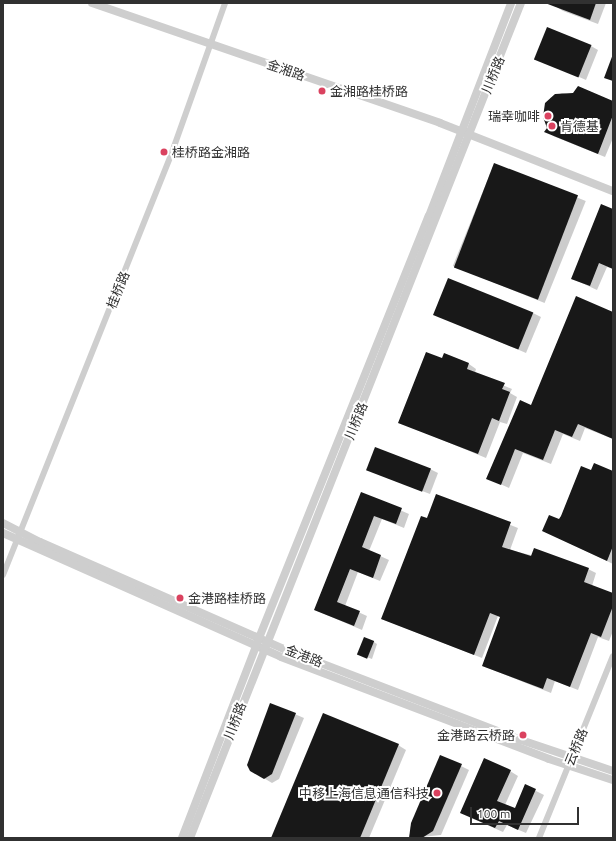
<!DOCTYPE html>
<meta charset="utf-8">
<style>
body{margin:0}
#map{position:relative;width:616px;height:841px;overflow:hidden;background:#fff;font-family:Ubuntu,"Noto Sans SC",sans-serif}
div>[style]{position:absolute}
.shadow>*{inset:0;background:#0003;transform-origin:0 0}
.building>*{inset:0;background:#181818;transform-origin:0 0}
.minor>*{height:6px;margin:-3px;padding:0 3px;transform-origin:3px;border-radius:3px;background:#cecece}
.tertiary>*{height:8px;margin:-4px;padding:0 4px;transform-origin:4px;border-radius:4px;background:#cecece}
.dots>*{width:11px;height:11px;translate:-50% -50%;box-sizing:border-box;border:2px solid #fff;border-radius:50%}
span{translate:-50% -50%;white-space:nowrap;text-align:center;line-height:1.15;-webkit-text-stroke:4px #fff;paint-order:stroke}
.street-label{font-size:13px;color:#313131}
.poi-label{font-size:13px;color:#313131}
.left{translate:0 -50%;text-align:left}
.right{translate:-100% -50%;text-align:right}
.frame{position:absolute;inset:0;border:4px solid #313131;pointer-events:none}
.scale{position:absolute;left:470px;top:807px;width:109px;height:18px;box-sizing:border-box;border:2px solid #313131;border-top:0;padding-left:5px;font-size:12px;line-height:14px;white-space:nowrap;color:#313131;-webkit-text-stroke:3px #fff;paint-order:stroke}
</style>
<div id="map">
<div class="shadow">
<div style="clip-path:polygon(557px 3px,606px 3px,598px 24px,563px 11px,555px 6px)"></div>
<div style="clip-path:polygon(591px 46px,598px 50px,586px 80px,536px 58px)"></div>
<div style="clip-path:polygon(562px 93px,613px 103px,613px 138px,605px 157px,553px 136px,548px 128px,550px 98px)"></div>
<div style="left:494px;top:164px;width:99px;height:110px;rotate:22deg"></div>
<div style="clip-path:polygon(613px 210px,613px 269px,607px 267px,597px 290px,573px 279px)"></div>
<div style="clip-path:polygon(533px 313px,541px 317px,526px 353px,434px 314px)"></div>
<div style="clip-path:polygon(613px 313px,613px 439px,585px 428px,580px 441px,563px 434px,551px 464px,523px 453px,509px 488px,487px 478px,531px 406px)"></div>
<div style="clip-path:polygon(442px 360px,469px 364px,476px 369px,475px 373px,512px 389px,510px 393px,517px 397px,507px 424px,500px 422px,486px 458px,399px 422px)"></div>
<div style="clip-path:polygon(430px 469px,438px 473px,430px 494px,367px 470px)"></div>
<div style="clip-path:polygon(591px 471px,613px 472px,613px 564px,544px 531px,559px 520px)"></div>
<div style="clip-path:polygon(361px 493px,409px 514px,404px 528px,382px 519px,369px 551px,389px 560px,380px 581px,358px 572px,345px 606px,367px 616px,362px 630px,315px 610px)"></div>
<div style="clip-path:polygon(437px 495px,518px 528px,510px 550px,588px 569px,596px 573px,592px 586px,613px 594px,613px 631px,609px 641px,598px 637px,578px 690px,555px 681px,551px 693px,483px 666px,501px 617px,498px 616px,482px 658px,382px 619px)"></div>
<div style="clip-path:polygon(374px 642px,377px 644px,372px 659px,359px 654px)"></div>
<div style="clip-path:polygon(271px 704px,304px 718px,279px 779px,272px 783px,250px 770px)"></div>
<div style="clip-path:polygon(398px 745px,406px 750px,369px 838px,272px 838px)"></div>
<div style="clip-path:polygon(441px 756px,469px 770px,441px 835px,410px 838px)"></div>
<div style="clip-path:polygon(510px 771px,518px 776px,505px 805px,515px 810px,526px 786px,544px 795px,526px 833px,507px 825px,503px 832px,469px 817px)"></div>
</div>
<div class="building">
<div style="clip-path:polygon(545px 3px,596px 3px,590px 20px)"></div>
<div style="left:547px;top:27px;width:48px;height:35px;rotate:22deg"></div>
<div style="clip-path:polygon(613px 54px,613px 81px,604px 78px)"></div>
<div style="clip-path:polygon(578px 86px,613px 101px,613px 115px,598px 154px,544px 132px,547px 128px,543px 117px,545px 103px,555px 94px,573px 93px)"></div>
<div style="left:494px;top:163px;width:90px;height:112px;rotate:21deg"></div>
<div style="clip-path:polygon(601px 204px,613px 209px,613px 269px,599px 263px,590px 286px,571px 279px)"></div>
<div style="left:448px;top:278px;width:92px;height:40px;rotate:22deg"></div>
<div style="clip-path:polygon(576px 296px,613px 312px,613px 439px,578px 424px,572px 437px,555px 430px,543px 460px,515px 449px,501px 485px,486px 479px,520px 400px,531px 405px)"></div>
<div style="clip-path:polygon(426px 352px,442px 358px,444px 353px,469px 363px,467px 369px,505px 383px,502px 389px,510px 392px,499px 421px,492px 418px,478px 454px,398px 423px)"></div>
<div style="left:375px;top:447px;width:60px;height:25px;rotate:21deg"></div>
<div style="clip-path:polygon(594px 463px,613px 471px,613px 546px,607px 561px,542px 531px,549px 515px,559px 519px,561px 516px,581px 466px,591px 470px)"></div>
<div style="clip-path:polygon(361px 492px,402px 508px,396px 524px,374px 516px,362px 547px,381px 555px,373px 578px,350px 569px,337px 602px,360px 611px,354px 626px,314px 610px)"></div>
<div style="clip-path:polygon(436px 494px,511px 522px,502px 547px,531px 556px,534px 548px,589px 568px,584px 582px,613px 593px,613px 606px,601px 637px,591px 633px,570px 687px,547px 678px,543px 689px,482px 666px,500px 617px,490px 613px,474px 655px,381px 619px,421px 516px,427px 518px)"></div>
<div style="left:364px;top:637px;width:11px;height:19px;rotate:22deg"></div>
<div style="clip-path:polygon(270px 703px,296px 713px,272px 774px,264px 779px,250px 771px,247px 765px)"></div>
<div style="clip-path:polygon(323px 713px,399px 744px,360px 838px,271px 838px)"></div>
<div style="clip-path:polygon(440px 755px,462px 764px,433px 831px,422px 838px,409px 838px,411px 823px)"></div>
<div style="clip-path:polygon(484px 758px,511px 770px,497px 801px,515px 808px,525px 784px,536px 789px,518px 830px,499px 821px,495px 828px,460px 813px)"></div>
</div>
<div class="minor">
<div style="left:3px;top:575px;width:452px;rotate:-68.2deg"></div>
<div style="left:171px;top:155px;width:161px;rotate:-70.4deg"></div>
<div style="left:539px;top:838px;width:196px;rotate:-67.9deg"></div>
</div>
<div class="tertiary">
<div style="left:92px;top:3px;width:368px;rotate:19deg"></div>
<div style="left:440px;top:123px;width:186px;rotate:21.5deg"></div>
<div style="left:3px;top:523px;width:42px;rotate:27.2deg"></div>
<div style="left:40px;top:542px;width:266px;rotate:23.7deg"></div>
<div style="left:284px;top:649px;width:254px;rotate:21deg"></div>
<div style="left:521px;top:740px;width:97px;rotate:18.6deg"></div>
<div style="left:3px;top:533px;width:304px;rotate:24deg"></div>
<div style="left:281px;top:657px;width:287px;rotate:20.8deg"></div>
<div style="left:549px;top:759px;width:67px;rotate:18.2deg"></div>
<div style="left:182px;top:838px;width:214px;rotate:-68.9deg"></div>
<div style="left:259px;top:638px;width:455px;rotate:-68.1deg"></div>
<div style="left:429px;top:216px;width:228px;rotate:-68.9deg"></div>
<div style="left:190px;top:838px;width:898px;rotate:-68.38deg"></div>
</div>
<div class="dots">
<div style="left:322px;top:91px;background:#da425f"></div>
<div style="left:548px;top:116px;background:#da425f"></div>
<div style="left:552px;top:126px;background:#da425f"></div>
<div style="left:164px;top:152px;background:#da425f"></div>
<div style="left:180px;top:598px;background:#da425f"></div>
<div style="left:523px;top:735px;background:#da425f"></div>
<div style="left:437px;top:793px;background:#da425f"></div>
</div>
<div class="street-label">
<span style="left:286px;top:70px;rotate:19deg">金湘路</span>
<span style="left:493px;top:75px;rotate:-68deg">川桥路</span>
<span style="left:118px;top:290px;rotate:-68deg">桂桥路</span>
<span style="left:356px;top:421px;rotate:-68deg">川桥路</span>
<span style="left:304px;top:656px;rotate:21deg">金港路</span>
<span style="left:235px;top:721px;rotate:-69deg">川桥路</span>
<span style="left:576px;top:747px;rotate:-68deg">云桥路</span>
</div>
<div class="poi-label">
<span class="left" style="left:330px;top:91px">金湘路桂桥路</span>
<span class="right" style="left:540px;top:116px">瑞幸咖啡</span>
<span class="left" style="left:560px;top:126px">肯德基</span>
<span class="left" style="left:172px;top:152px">桂桥路金湘路</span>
<span class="left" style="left:188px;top:598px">金港路桂桥路</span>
<span class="right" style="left:515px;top:735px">金港路云桥路</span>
<span class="right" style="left:429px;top:793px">中移上海信息通信科技</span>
</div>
<div class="frame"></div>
<div class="scale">100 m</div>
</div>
